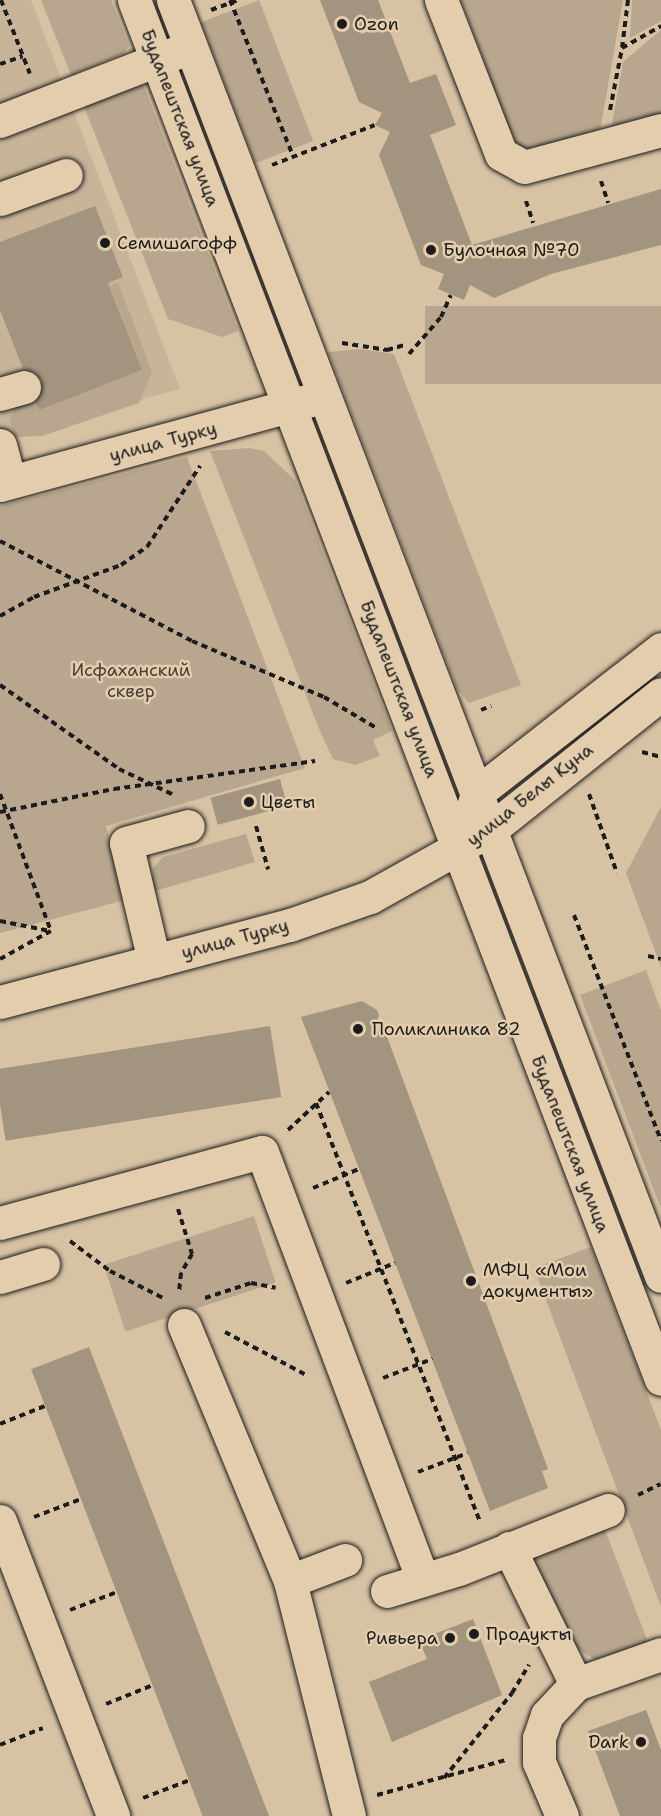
<!DOCTYPE html>
<meta charset="utf-8">
<style>
body{margin:0}
#map{position:relative;width:661px;height:1816px;overflow:hidden;background:#d7c2a4;font-family:"Shantell Sans",sans-serif}
div>[style]{position:absolute}
.built>*{inset:0;background:#c7b499}
.green>*{inset:0;background:#b8a78e;transform-origin:0 0}
.building>*{inset:0;background:#a2947e;transform-origin:0 0}
.path>*{height:4px;margin-top:-2px;transform-origin:0;background:repeating-linear-gradient(90deg,#1c1c1c 0 6px,transparent 0 10.5px)}
.roads{filter:drop-shadow(0 0 2px #1c1c1c) drop-shadow(0 0 2px #1c1c1c)}
.minor>*{height:33px;margin:-16.5px;padding:0 16.5px;transform-origin:16.5px;border-radius:16.5px;background:#e3cdad}
.dots>*{width:16px;height:16px;translate:-50% -50%;box-sizing:border-box;border:3px solid #e3cdad;border-radius:50%}
span{translate:-50% -50%;white-space:nowrap;text-align:center;line-height:1.15;-webkit-text-stroke:5px #e3cdad;paint-order:stroke}
.poi-label{font-size:18px;color:#1c1c1c}
.left{translate:0 -50%;text-align:left}
.right{translate:-100% -50%;text-align:right}
.street-label{font-size:18px;color:#1c1c1c}
.park-label{font-size:18px;color:#433f38}
</style>
<div id="map">
<div class="built">
<div style="clip-path:polygon(0 0,31px 0,180px 389px,0 437px)"></div>
</div>
<div class="green">
<div style="clip-path:polygon(41px 0,111px 0,129px 46px,123px 54px,71px 75px)"></div>
<div style="left:259px;top:0;width:151px;height:62px;rotate:69deg"></div>
<div style="clip-path:polygon(461px 0,623px 0,599px 137px,537px 156px,512px 146px,485px 89px,490px 77px)"></div>
<div style="clip-path:polygon(632px 0,661px 0,661px 21px,630px 38px)"></div>
<div style="clip-path:polygon(661px 30px,661px 121px,610px 135px,623px 62px)"></div>
<div style="clip-path:polygon(133px 84px,143px 84px,238px 331px,222px 337px,168px 319px,83px 104px)"></div>
<div style="clip-path:polygon(118px 282px,152px 372px,139px 403px,42px 436px,15px 437px,9px 418px,16px 407px,35px 401px,39px 410px,142px 370px,110px 286px)"></div>
<div style="left:661px;top:306px;width:78px;height:236px;rotate:90deg"></div>
<div style="clip-path:polygon(360px 349px,394px 354px,521px 685px,469px 703px,457px 689px,328px 352px)"></div>
<div style="clip-path:polygon(249px 448px,264px 451px,295px 480px,392px 731px,373px 740px,380px 756px,355px 765px,333px 759px,319px 729px,210px 451px)"></div>
<div style="clip-path:polygon(187px 457px,305px 768px,106px 826px,125px 900px,0 933px,0 506px)"></div>
<div style="clip-path:polygon(661px 807px,661px 967px,626px 873px)"></div>
<div style="clip-path:polygon(246px 834px,255px 862px,151px 892px,153px 868px,163px 857px)"></div>
<div style="clip-path:polygon(646px 970px,661px 1011px,661px 1209px,580px 995px)"></div>
<div style="left:254px;top:1216px;width:70px;height:158px;rotate:72deg"></div>
<div style="clip-path:polygon(591px 1247px,661px 1430px,661px 1607px,534px 1268px)"></div>
<div style="clip-path:polygon(604px 1527px,649px 1645px,610px 1660px,594px 1659px,578px 1649px,529px 1556px)"></div>
</div>
<div class="building">
<div style="clip-path:polygon(320px 0,378px 0,410px 83px,436px 74px,456px 125px,430px 135px,472px 245px,661px 189px,661px 245px,551px 274px,494px 298px,470px 285px,464px 300px,438px 289px,444px 274px,421px 265px,379px 155px,390px 132px,375px 125px,382px 113px,359px 102px)"></div>
<div style="clip-path:polygon(95px 206px,123px 277px,108px 283px,142px 370px,39px 410px,35px 401px,42px 381px,36px 373px,23px 369px,0 310px,0 242px)"></div>
<div style="left:280px;top:779px;width:28px;height:72px;rotate:75deg"></div>
<div style="clip-path:polygon(362px 1001px,377px 1010px,548px 1469px,542px 1471px,548px 1488px,490px 1511px,301px 1017px)"></div>
<div style="left:270px;top:1026px;width:72px;height:279px;rotate:81deg"></div>
<div style="left:89px;top:1347px;width:503px;height:62px;rotate:69deg"></div>
<div style="clip-path:polygon(473px 1619px,502px 1695px,392px 1742px,369px 1682px,427px 1659px,419px 1640px)"></div>
<div style="clip-path:polygon(646px 1710px,661px 1750px,661px 1816px,620px 1816px,588px 1731px)"></div>
</div>
<div class="path">
<div style="left:1px;top:0;width:79px;rotate:68.6deg"></div>
<div style="left:230px;top:0;width:168px;rotate:68deg"></div>
<div style="left:628px;top:0;width:48px;rotate:97.1deg"></div>
<div style="left:622px;top:48px;width:45px;rotate:-29.4deg"></div>
<div style="left:211px;top:10px;width:30px;rotate:-20deg"></div>
<div style="left:0;top:64px;width:24px;rotate:-19deg"></div>
<div style="left:610px;top:110px;width:63px;rotate:-79deg"></div>
<div style="left:272px;top:165px;width:110px;rotate:-21.2deg"></div>
<div style="left:601px;top:181px;width:23px;rotate:72deg"></div>
<div style="left:526px;top:201px;width:23px;rotate:72deg"></div>
<div style="left:342px;top:343px;width:46px;rotate:8.8deg"></div>
<div style="left:387px;top:350px;width:19px;rotate:-16deg"></div>
<div style="left:409px;top:354px;width:49px;rotate:-49.1deg"></div>
<div style="left:441px;top:317px;width:24px;rotate:-66deg"></div>
<div style="left:0;top:541px;width:216px;rotate:27.5deg"></div>
<div style="left:192px;top:641px;width:143px;rotate:23deg"></div>
<div style="left:324px;top:697px;width:59px;rotate:30.5deg"></div>
<div style="left:0;top:616px;width:39px;rotate:-29deg"></div>
<div style="left:34px;top:597px;width:93px;rotate:-20.2deg"></div>
<div style="left:121px;top:565px;width:32px;rotate:-35deg"></div>
<div style="left:147px;top:547px;width:97px;rotate:-56.8deg"></div>
<div style="left:0;top:685px;width:146px;rotate:35.2deg"></div>
<div style="left:119px;top:769px;width:61px;rotate:25.3deg"></div>
<div style="left:481px;top:710px;width:11px;rotate:-22deg"></div>
<div style="left:642px;top:752px;width:20px;rotate:15deg"></div>
<div style="left:0;top:794px;width:146px;rotate:69.6deg"></div>
<div style="left:589px;top:794px;width:84px;rotate:70.5deg"></div>
<div style="left:0;top:812px;width:116px;rotate:-11.4deg"></div>
<div style="left:114px;top:789px;width:203px;rotate:-7.9deg"></div>
<div style="left:256px;top:826px;width:45px;rotate:74.4deg"></div>
<div style="left:574px;top:915px;width:242px;rotate:68.9deg"></div>
<div style="left:0;top:921px;width:51px;rotate:11.3deg"></div>
<div style="left:648px;top:956px;width:13px;rotate:13deg"></div>
<div style="left:0;top:959px;width:58px;rotate:-28.8deg"></div>
<div style="left:316px;top:1103px;width:451px;rotate:68.6deg"></div>
<div style="left:288px;top:1130px;width:56px;rotate:-42.8deg"></div>
<div style="left:313px;top:1188px;width:50px;rotate:-22.4deg"></div>
<div style="left:178px;top:1209px;width:47px;rotate:72.7deg"></div>
<div style="left:192px;top:1254px;width:22px;rotate:120deg"></div>
<div style="left:181px;top:1273px;width:19px;rotate:96deg"></div>
<div style="left:70px;top:1241px;width:50px;rotate:36.9deg"></div>
<div style="left:110px;top:1271px;width:59px;rotate:27deg"></div>
<div style="left:346px;top:1283px;width:53px;rotate:-22.2deg"></div>
<div style="left:205px;top:1298px;width:48px;rotate:-18.1deg"></div>
<div style="left:251px;top:1283px;width:25px;rotate:11deg"></div>
<div style="left:225px;top:1332px;width:94px;rotate:27.9deg"></div>
<div style="left:383px;top:1378px;width:53px;rotate:-21.2deg"></div>
<div style="left:0;top:1424px;width:48px;rotate:-21.8deg"></div>
<div style="left:418px;top:1472px;width:53px;rotate:-20.8deg"></div>
<div style="left:638px;top:1495px;width:25px;rotate:-26deg"></div>
<div style="left:34px;top:1517px;width:50px;rotate:-21deg"></div>
<div style="left:70px;top:1610px;width:50px;rotate:-21deg"></div>
<div style="left:106px;top:1704px;width:51px;rotate:-22deg"></div>
<div style="left:0;top:1745px;width:46px;rotate:-21.6deg"></div>
<div style="left:444px;top:1778px;width:109px;rotate:-51.3deg"></div>
<div style="left:512px;top:1693px;width:33px;rotate:-59deg"></div>
<div style="left:377px;top:1795px;width:134px;rotate:-15.2deg"></div>
<div style="left:143px;top:1798px;width:50px;rotate:-21deg"></div>
</div>
<div class="roads">
<div class="minor">
<div style="left:134px;top:0;width:1476px;rotate:69.09deg"></div>
<div style="left:173px;top:0;width:1366px;rotate:69.07deg"></div>
<div style="left:441px;top:0;width:165px;rotate:68.7deg"></div>
<div style="left:501px;top:154px;width:26px;rotate:29deg"></div>
<div style="left:524px;top:167px;width:142px;rotate:-15.1deg"></div>
<div style="left:0;top:121px;width:191px;rotate:-21.2deg"></div>
<div style="left:0;top:199px;width:70px;rotate:-20deg"></div>
<div style="left:0;top:394px;width:25px;rotate:-16deg"></div>
<div style="left:0;top:445px;width:38px;rotate:75deg"></div>
<div style="left:0;top:485px;width:322px;rotate:-15.3deg"></div>
<div style="left:471px;top:813px;width:21px;rotate:-73deg"></div>
<div style="left:477px;top:793px;width:234px;rotate:-38deg"></div>
<div style="left:154px;top:961px;width:121px;rotate:-103.3deg"></div>
<div style="left:126px;top:843px;width:64px;rotate:-15.3deg"></div>
<div style="left:0;top:1002px;width:300px;rotate:-14.9deg"></div>
<div style="left:290px;top:925px;width:85px;rotate:-19.3deg"></div>
<div style="left:370px;top:897px;width:137px;rotate:-29.2deg"></div>
<div style="left:490px;top:830px;width:218px;rotate:-38.5deg"></div>
<div style="left:0;top:1223px;width:271px;rotate:-15.2deg"></div>
<div style="left:262px;top:1152px;width:455px;rotate:69.4deg"></div>
<div style="left:0;top:1277px;width:45px;rotate:-16.8deg"></div>
<div style="left:184px;top:1325px;width:277px;rotate:67.5deg"></div>
<div style="left:290px;top:1581px;width:242px;rotate:75.9deg"></div>
<div style="left:0;top:1521px;width:316px;rotate:69deg"></div>
<div style="left:509px;top:1548px;width:152px;rotate:63.8deg"></div>
<div style="left:290px;top:1581px;width:59px;rotate:-20.9deg"></div>
<div style="left:387px;top:1591px;width:75px;rotate:-17deg"></div>
<div style="left:459px;top:1569px;width:160px;rotate:-21.6deg"></div>
<div style="left:562px;top:1816px;width:59px;rotate:-113.1deg"></div>
<div style="left:539px;top:1762px;width:24px;rotate:-90deg"></div>
<div style="left:539px;top:1738px;width:24px;rotate:-71deg"></div>
<div style="left:547px;top:1715px;width:42px;rotate:-46.9deg"></div>
<div style="left:576px;top:1684px;width:90px;rotate:-19.4deg"></div>
</div>
</div>
<div class="dots">
<div style="left:342px;top:24px;background:#1c1c1c"></div>
<div style="left:105px;top:243px;background:#1c1c1c"></div>
<div style="left:431px;top:250px;background:#1c1c1c"></div>
<div style="left:249px;top:802px;background:#1c1c1c"></div>
<div style="left:358px;top:1029px;background:#1c1c1c"></div>
<div style="left:471px;top:1281px;background:#1c1c1c"></div>
<div style="left:474px;top:1634px;background:#1c1c1c"></div>
<div style="left:450px;top:1638px;background:#1c1c1c"></div>
<div style="left:641px;top:1742px;background:#1c1c1c"></div>
</div>
<div class="poi-label">
<span class="left" style="left:354px;top:24px">Ozon</span>
<span class="left" style="left:117px;top:243px">Семишагофф</span>
<span class="left" style="left:443px;top:250px">Булочная №70</span>
<span class="left" style="left:261px;top:802px">Цветы</span>
<span class="left" style="left:372px;top:1029px">Поликлиника 82</span>
<span class="left" style="left:483px;top:1281px">МФЦ «Мои<br>документы»</span>
<span class="left" style="left:486px;top:1634px">Продукты</span>
<span class="right" style="left:438px;top:1638px">Ривьера</span>
<span class="right" style="left:629px;top:1742px">Dark</span>
</div>
<div class="street-label">
<span style="left:180px;top:118px;rotate:69deg">Будапештская улица</span>
<span style="left:163px;top:442px;rotate:-15deg">улица Турку</span>
<span style="left:399px;top:689px;rotate:69deg">Будапештская улица</span>
<span style="left:530px;top:795px;rotate:-38deg">улица Белы Куна</span>
<span style="left:235px;top:939px;rotate:-15deg">улица Турку</span>
<span style="left:570px;top:1144px;rotate:69deg">Будапештская улица</span>
</div>
<div class="park-label">
<span style="left:131px;top:681px">Исфаханский<br>сквер</span>
</div>
</div>
